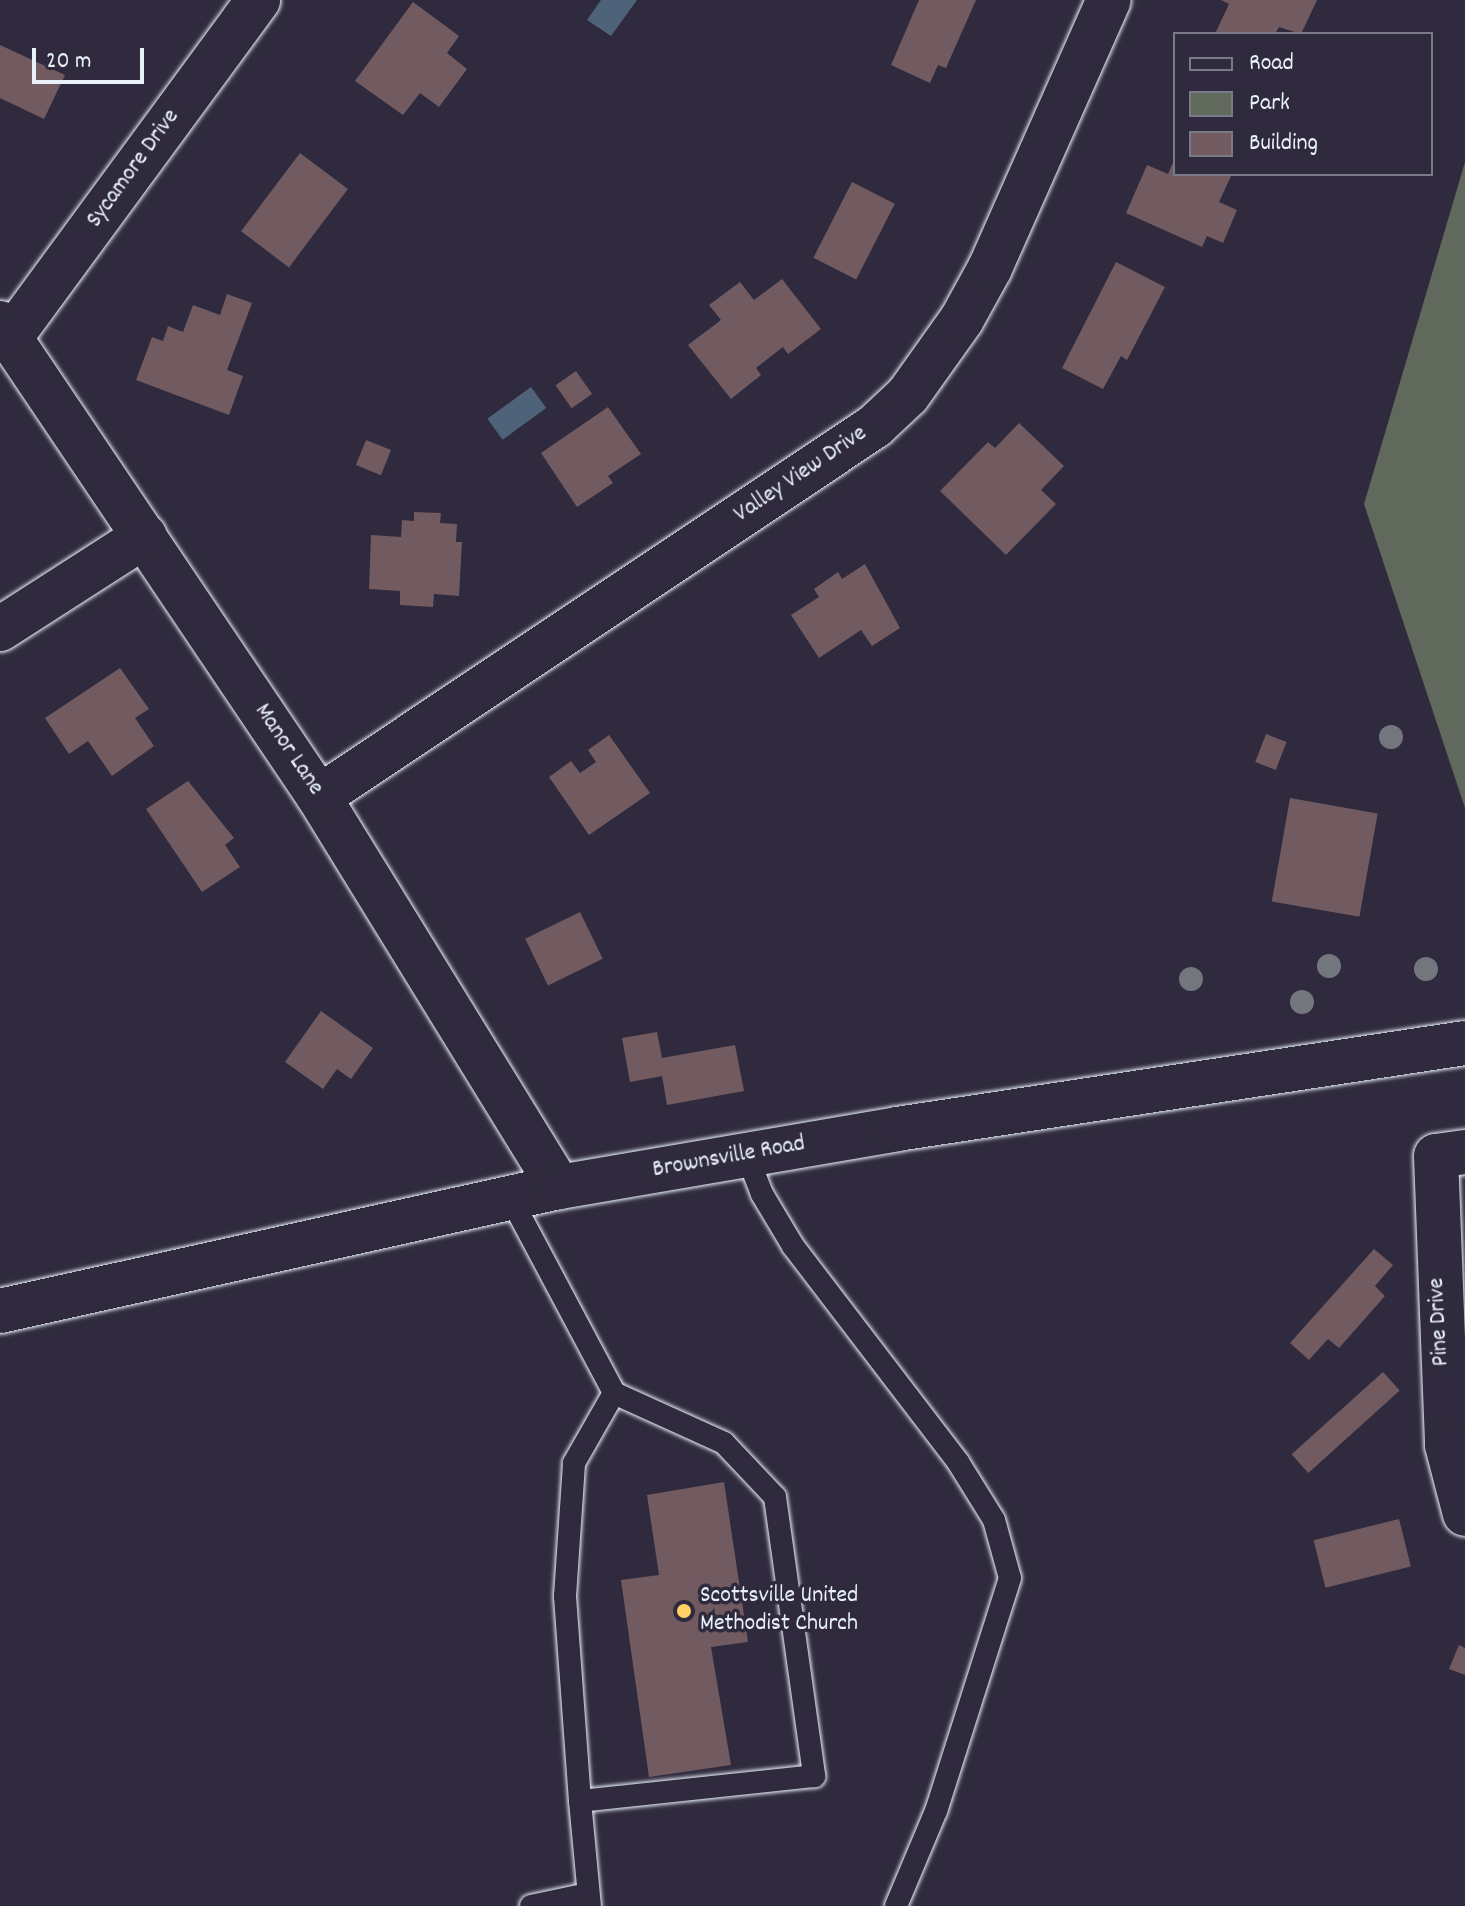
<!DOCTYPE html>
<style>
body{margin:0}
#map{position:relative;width:1465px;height:1906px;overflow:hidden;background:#2f2a3d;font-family:Dekko,sans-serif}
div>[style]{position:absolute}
.green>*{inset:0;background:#61695c}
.water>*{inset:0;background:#4e6379;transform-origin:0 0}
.building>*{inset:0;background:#715b61;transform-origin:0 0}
.roads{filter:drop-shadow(0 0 2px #e8f1f8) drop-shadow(0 0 2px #e8f1f8)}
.lane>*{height:22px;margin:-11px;padding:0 11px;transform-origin:11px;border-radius:11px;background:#2f2a3d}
.street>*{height:44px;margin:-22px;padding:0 22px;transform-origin:22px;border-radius:22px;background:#2f2a3d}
.secondary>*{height:44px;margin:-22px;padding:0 22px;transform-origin:22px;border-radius:22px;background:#2f2a3d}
.trees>*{width:24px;height:24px;margin:-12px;border-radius:50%;background:#73767d}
.dots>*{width:22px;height:22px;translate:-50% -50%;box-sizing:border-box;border:4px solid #2f2a3d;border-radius:50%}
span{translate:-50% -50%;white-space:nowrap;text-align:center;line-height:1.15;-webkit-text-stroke:7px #2f2a3d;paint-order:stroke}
.street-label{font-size:24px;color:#e8f1f8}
.poi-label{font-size:24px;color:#e8f1f8}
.left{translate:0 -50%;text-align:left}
.legend{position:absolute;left:1173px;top:32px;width:260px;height:144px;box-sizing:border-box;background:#2f2a3d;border:2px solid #797a88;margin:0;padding:10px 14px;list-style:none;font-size:24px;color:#e8f1f8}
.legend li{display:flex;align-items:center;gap:16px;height:40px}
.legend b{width:40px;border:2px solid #797a88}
.scale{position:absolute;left:32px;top:48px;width:112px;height:36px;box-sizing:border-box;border:4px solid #e8f1f8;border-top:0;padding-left:10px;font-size:24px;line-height:28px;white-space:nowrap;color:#e8f1f8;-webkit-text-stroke:6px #2f2a3d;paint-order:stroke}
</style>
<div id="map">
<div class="green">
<div style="clip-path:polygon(1465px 162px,1465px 808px,1364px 504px)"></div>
</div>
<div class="water">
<div style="clip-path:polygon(601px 0,637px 0,611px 36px,587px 20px)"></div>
<div style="left:531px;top:387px;width:26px;height:54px;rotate:54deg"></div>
</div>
<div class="building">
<div style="clip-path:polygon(919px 0,976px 0,946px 68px,938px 65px,930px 83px,891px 65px)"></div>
<div style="clip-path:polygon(1221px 0,1317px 0,1301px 34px,1279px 27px,1275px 34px,1215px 34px,1229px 4px)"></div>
<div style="clip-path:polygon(413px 2px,459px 36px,447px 53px,467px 69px,439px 107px,420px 93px,403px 115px,355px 81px)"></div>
<div style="clip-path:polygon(0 45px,65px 75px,44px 119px,0 98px)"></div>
<div style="left:300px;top:153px;width:60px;height:98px;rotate:37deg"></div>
<div style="clip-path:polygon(1175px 158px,1175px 174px,1232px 174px,1219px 202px,1237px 210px,1223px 243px,1207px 236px,1202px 247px,1126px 213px,1147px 165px,1168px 174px)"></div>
<div style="left:852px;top:182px;width:48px;height:85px;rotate:27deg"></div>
<div style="clip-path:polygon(1116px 262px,1165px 287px,1127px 360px,1121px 356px,1103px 389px,1062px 368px)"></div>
<div style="clip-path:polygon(782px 279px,821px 329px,788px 354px,783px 347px,756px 368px,761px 375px,731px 399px,688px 345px,721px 320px,709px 305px,740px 282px,754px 300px)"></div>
<div style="clip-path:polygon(227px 294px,252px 303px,227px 370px,243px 376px,229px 415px,136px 380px,152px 337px,163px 341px,168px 326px,183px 332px,193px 305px,220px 315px)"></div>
<div style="left:576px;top:371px;width:28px;height:25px;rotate:55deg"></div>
<div style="clip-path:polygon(608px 407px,641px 454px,608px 476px,613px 483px,577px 507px,541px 453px)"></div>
<div style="clip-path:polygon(1019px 423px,1064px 466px,1041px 490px,1056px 504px,1006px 555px,940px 491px,988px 442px,995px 448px)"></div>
<div style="left:366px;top:440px;width:27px;height:27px;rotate:22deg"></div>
<div style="clip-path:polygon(414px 512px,441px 513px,440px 523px,457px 524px,456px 542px,462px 542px,459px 596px,434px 594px,433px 607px,400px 605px,400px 591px,369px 589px,371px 535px,401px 537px,402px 520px,414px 521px)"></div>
<div style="clip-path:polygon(865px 564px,900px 628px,872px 646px,861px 630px,819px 658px,791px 615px,819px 597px,814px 589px,838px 572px,842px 579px)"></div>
<div style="clip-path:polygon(120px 668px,149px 709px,135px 718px,154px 746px,112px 776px,88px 741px,69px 754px,45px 718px)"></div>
<div style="left:1266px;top:734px;width:22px;height:30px;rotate:21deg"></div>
<div style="clip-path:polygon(609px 735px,650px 793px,589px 835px,549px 777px,571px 761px,580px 773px,596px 762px,588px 750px)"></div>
<div style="clip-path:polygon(188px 781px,234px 838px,225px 845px,240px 867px,202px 892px,146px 809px)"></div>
<div style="left:1290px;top:798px;width:89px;height:105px;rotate:10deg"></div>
<div style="left:580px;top:912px;width:52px;height:61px;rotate:64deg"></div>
<div style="clip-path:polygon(321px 1011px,373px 1048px,351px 1079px,337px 1069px,323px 1089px,285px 1062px)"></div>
<div style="clip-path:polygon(657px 1032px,662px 1058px,735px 1045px,744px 1091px,667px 1105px,662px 1076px,630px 1082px,622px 1038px)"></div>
<div style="clip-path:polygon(1374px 1249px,1393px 1265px,1375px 1286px,1385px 1296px,1339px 1348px,1328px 1339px,1309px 1360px,1290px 1343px)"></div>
<div style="left:1383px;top:1372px;width:25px;height:123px;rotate:48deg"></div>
<div style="clip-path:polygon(724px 1482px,748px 1642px,711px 1647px,731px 1765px,649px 1777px,621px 1580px,659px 1575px,647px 1495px)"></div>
<div style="left:1399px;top:1519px;width:49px;height:88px;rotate:76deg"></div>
<div style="clip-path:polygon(1459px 1645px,1465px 1648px,1465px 1675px,1449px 1669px)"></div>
</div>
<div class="roads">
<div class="lane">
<div style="left:747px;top:1155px;width:42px;rotate:69deg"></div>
<div style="left:762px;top:1194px;width:61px;rotate:59.2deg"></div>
<div style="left:793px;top:1246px;width:272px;rotate:52.6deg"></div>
<div style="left:958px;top:1462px;width:68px;rotate:58.2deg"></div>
<div style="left:994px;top:1520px;width:60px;rotate:74.6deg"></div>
<div style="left:1010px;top:1578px;width:244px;rotate:107.6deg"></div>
<div style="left:936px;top:1811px;width:103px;rotate:112.8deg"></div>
<div style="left:510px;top:1197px;width:222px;rotate:62deg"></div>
<div style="left:614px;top:1393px;width:121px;rotate:24.4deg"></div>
<div style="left:724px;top:1443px;width:74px;rotate:46.6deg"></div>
<div style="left:775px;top:1497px;width:282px;rotate:82deg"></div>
<div style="left:814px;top:1776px;width:235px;rotate:173.9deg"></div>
<div style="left:580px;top:1801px;width:206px;rotate:-94.2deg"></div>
<div style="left:565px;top:1596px;width:133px;rotate:-86.1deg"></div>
<div style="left:574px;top:1463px;width:81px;rotate:-60.3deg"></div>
<div style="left:580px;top:1801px;width:105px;rotate:84.6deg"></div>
<div style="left:531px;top:1906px;width:58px;rotate:-11.9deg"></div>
</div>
<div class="street">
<div style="left:0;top:323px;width:571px;rotate:56.06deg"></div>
<div style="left:319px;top:797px;width:458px;rotate:58.4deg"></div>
<div style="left:10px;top:338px;width:419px;rotate:-53.7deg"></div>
<div style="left:0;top:629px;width:172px;rotate:-32.7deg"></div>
<div style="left:319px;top:797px;width:668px;rotate:-33.71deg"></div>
<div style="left:875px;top:426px;width:45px;rotate:-43.2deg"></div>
<div style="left:908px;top:395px;width:93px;rotate:-54.6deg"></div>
<div style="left:962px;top:319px;width:58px;rotate:-61.2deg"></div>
<div style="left:990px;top:268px;width:293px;rotate:-66.1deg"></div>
<div style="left:1465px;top:1152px;width:29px;rotate:172deg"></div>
<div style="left:1436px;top:1156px;width:289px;rotate:87.8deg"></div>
<div style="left:1447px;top:1445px;width:71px;rotate:75.4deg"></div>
</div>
<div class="secondary">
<div style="left:0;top:1311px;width:573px;rotate:-12.51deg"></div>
<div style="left:559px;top:1187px;width:343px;rotate:-9.7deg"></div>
<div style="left:897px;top:1129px;width:574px;rotate:-8.61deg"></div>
</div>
</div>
<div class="trees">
<div style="left:1391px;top:737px"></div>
<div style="left:1329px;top:966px"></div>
<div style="left:1426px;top:969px"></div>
<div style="left:1191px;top:979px"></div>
<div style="left:1302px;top:1002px"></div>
</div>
<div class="dots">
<div style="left:684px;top:1611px;background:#ffd166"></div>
</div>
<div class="street-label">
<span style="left:134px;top:169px;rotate:-54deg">Sycamore Drive</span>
<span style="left:801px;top:475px;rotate:-34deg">Valley View Drive</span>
<span style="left:288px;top:750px;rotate:56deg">Manor Lane</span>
<span style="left:729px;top:1158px;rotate:-10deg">Brownsville Road</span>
<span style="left:1440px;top:1322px;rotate:-93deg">Pine Drive</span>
</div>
<div class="poi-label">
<span class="left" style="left:700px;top:1611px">Scottsville United<br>Methodist Church</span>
</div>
<ul class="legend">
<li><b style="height:10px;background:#2f2a3d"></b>Road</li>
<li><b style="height:22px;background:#61695c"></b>Park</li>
<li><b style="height:22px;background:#715b61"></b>Building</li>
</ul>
<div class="scale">20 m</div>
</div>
